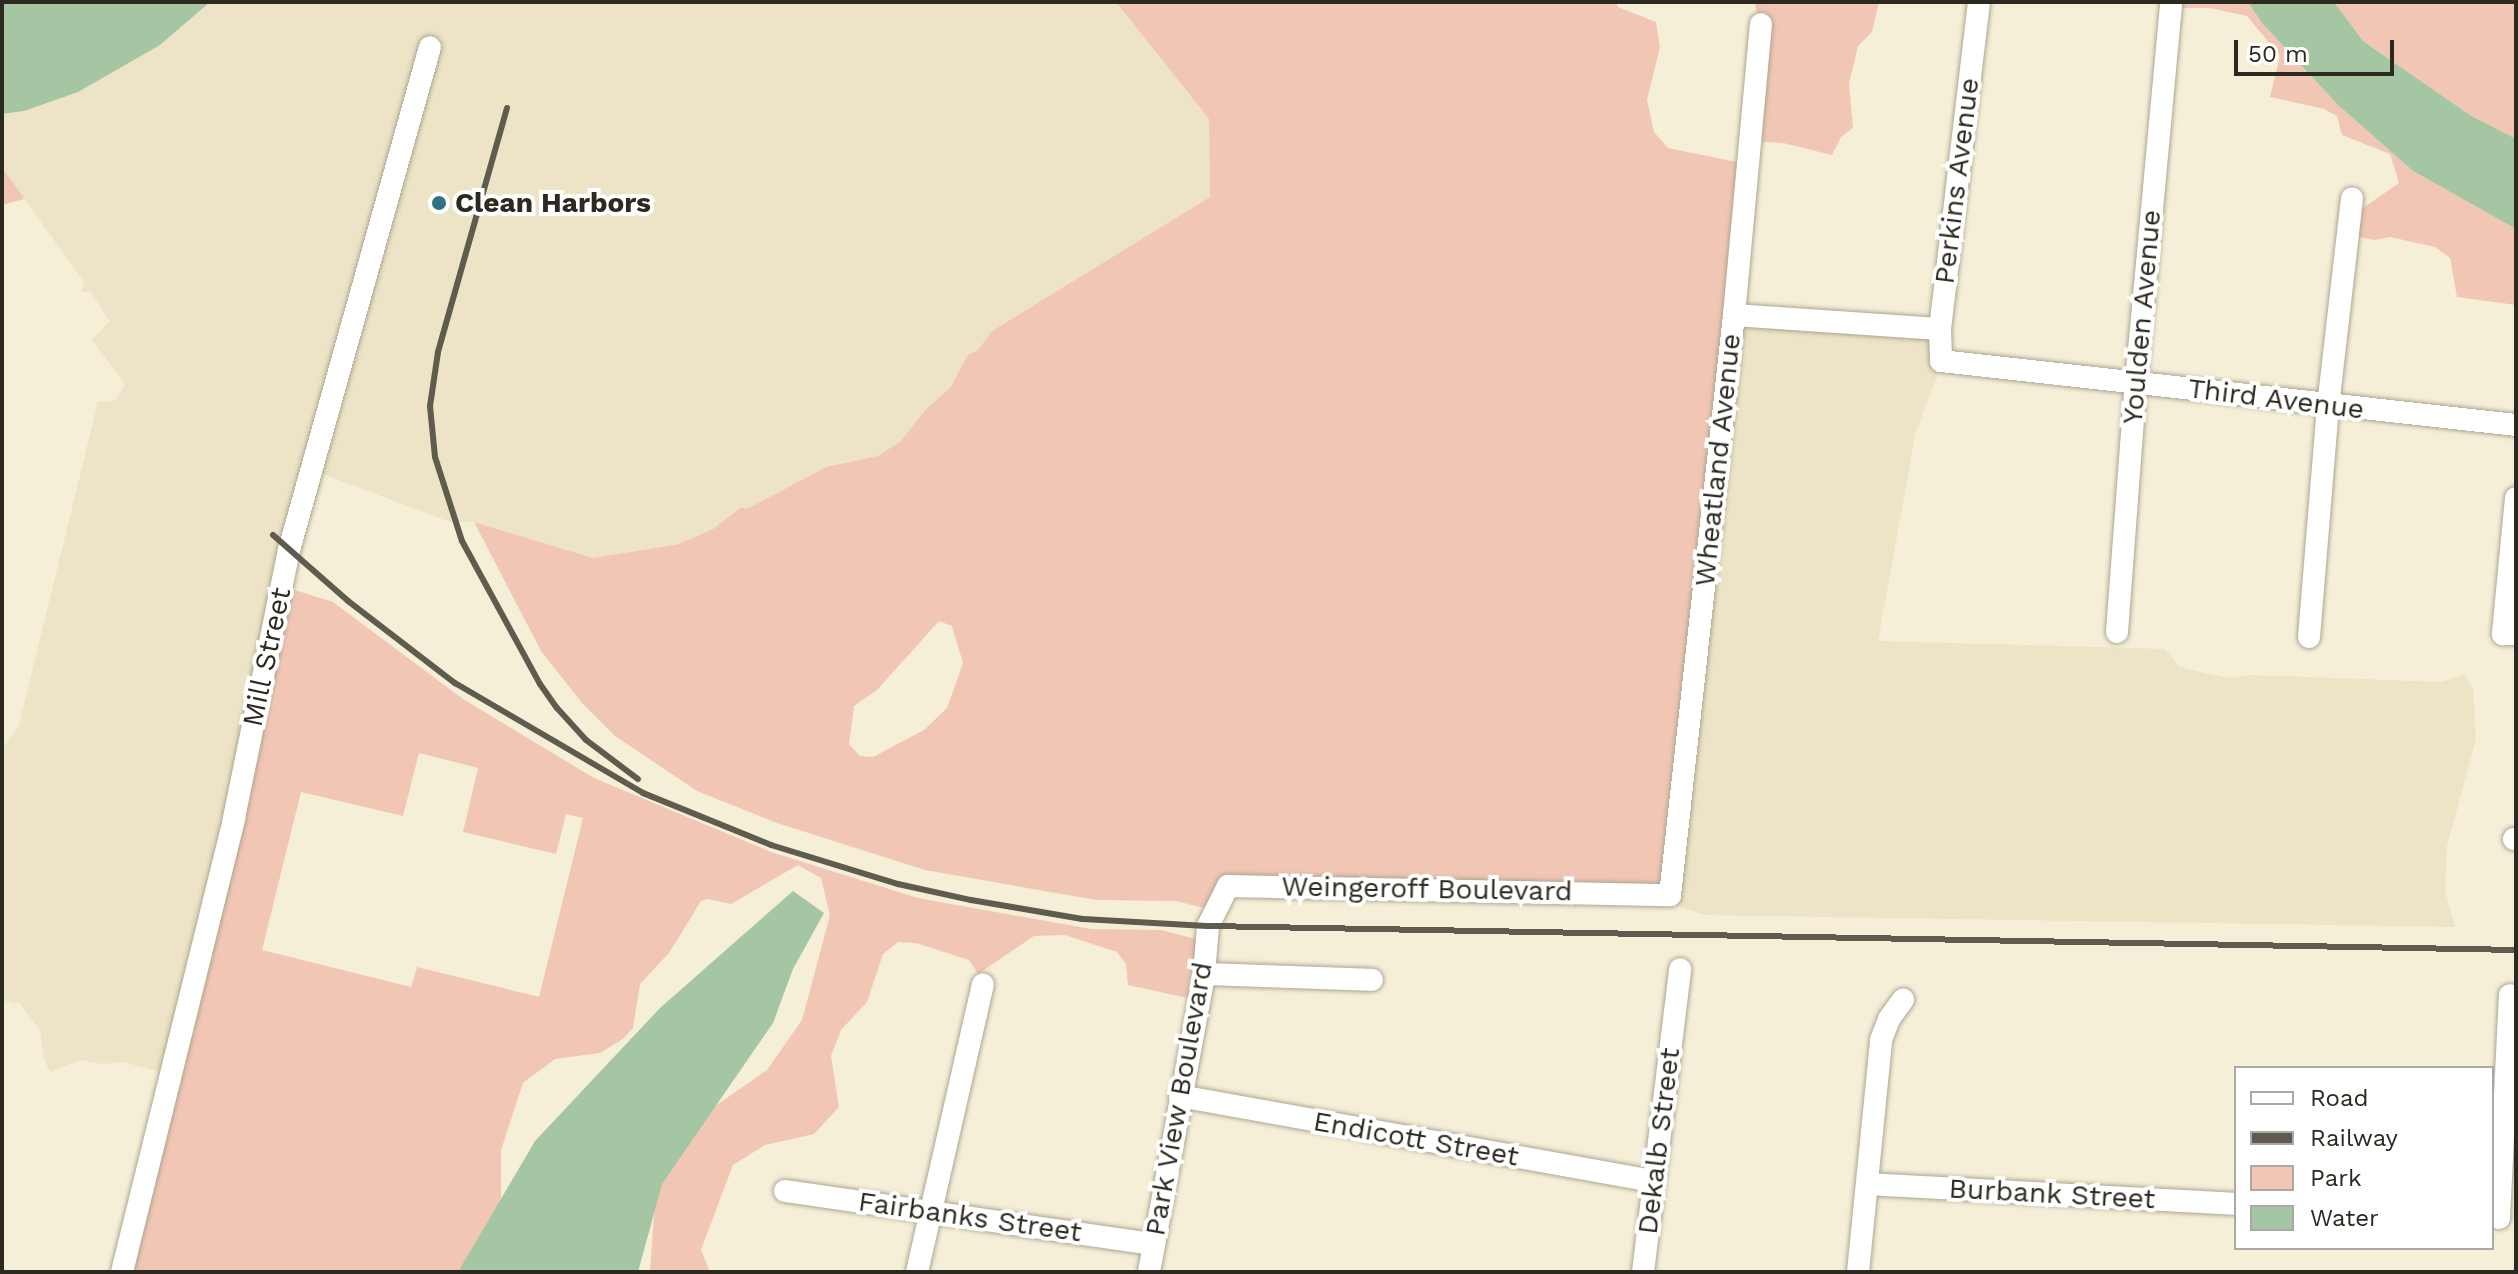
<!DOCTYPE html>
<style>
body{margin:0}
#map{position:relative;width:2518px;height:1274px;overflow:hidden;background:#f5efd8;font-family:"Work Sans",sans-serif}
div>[style]{position:absolute}
.built>*{inset:0;background:#ede3c6}
.green>*{inset:0;background:#f2c6b5}
.water>*{inset:0;background:#a4c6a2}
.roads{filter:drop-shadow(0 0 2px #ada691) drop-shadow(0 0 2px #ada691)}
.minor>*{height:22px;margin:-11px;padding:0 11px;transform-origin:11px;border-radius:11px;background:#fff}
.rail>*{height:6px;margin:-3px;padding:0 3px;transform-origin:3px;border-radius:3px;background:#5f5c4f}
.dots>*{width:22px;height:22px;translate:-50% -50%;box-sizing:border-box;border:4px solid #fff;border-radius:50%}
span{translate:-50% -50%;white-space:nowrap;text-align:center;line-height:1.15;-webkit-text-stroke:8px #fff;paint-order:stroke}
.street-label{font-size:28px;color:#2b2920}
.poi-label{font-size:28px;color:#2b2920;font-weight:700}
.left{translate:0 -50%;text-align:left}
.frame{position:absolute;inset:0;border:4px solid #2b2920;pointer-events:none}
.legend{position:absolute;left:2234px;top:1066px;width:260px;height:184px;box-sizing:border-box;background:#fff;border:2px solid #aaa9a6;margin:0;padding:10px 14px;list-style:none;font-size:24px;color:#2b2920}
.legend li{display:flex;align-items:center;gap:16px;height:40px}
.legend b{width:40px;border:2px solid #aaa9a6}
.scale{position:absolute;left:2234px;top:40px;width:160px;height:36px;box-sizing:border-box;border:4px solid #2b2920;border-top:0;padding-left:10px;font-size:24px;line-height:28px;white-space:nowrap;color:#2b2920;-webkit-text-stroke:6px #fff;paint-order:stroke}
</style>
<div id="map">
<div class="built">
<div style="clip-path:polygon(210px 2px,1116px 2px,1209px 119px,1210px 197px,992px 331px,977px 351px,968px 356px,950px 388px,925px 410px,901px 441px,878px 456px,826px 467px,749px 508px,740px 508px,713px 529px,679px 544px,593px 558px,474px 522px,450px 522px,320px 473px,315px 475px,168px 1074px,123px 1062px,103px 1064px,80px 1060px,50px 1072px,44px 1059px,40px 1030px,20px 1004px,2px 1000px,2px 750px,19px 725px,98px 402px,114px 401px,125px 385px,92px 339px,110px 321px,90px 292px,81px 292px,84px 282px,2px 168px,2px 114px,24px 111px,160px 45px)"></div>
<div style="clip-path:polygon(1936px 322px,1941px 367px,1916px 431px,1878px 641px,2165px 649px,2179px 667px,2227px 678px,2250px 675px,2442px 682px,2464px 674px,2473px 688px,2476px 739px,2447px 846px,2445px 891px,2455px 927px,1705px 915px,1660px 900px,1729px 325px)"></div>
</div>
<div class="green">
<div style="clip-path:polygon(evenodd,1116px 2px,1616px 2px,1618px 7px,1656px 22px,1660px 47px,1647px 100px,1654px 132px,1668px 148px,1742px 163px,1661px 886px,1242px 877px,1218px 911px,1175px 901px,1096px 900px,925px 870px,777px 823px,697px 791px,615px 736px,582px 703px,541px 651px,474px 522px,593px 558px,679px 544px,713px 529px,740px 508px,749px 508px,826px 467px,878px 456px,901px 441px,925px 410px,950px 388px,968px 355px,977px 351px,992px 331px,1210px 197px,1209px 119px,1116px 2px,939px 621px,952px 626px,963px 663px,947px 708px,924px 730px,873px 757px,860px 756px,849px 744px,854px 706px,877px 690px,939px 621px)"></div>
<div style="clip-path:polygon(1754px 2px,1879px 2px,1872px 32px,1858px 46px,1849px 84px,1853px 128px,1841px 137px,1832px 155px,1783px 143px,1751px 141px,1761px 24px)"></div>
<div style="clip-path:polygon(2170px 2px,2248px 2px,2262px 23px,2338px 105px,2413px 171px,2516px 229px,2516px 305px,2457px 297px,2450px 258px,2435px 247px,2390px 237px,2375px 240px,2348px 235px,2350px 217px,2399px 183px,2390px 154px,2342px 135px,2337px 116px,2324px 109px,2270px 97px,2280px 56px,2247px 16px,2210px 8px,2171px 8px)"></div>
<div style="clip-path:polygon(2334px 2px,2516px 2px,2516px 139px,2470px 115px,2363px 41px)"></div>
<div style="clip-path:polygon(2px 168px,20px 192px,24px 199px,2px 205px)"></div>
<div style="clip-path:polygon(evenodd,288px 588px,333px 602px,463px 699px,594px 778px,771px 852px,918px 898px,1091px 929px,1162px 930px,1210px 943px,1197px 1000px,1128px 985px,1126px 964px,1117px 952px,1065px 935px,1034px 936px,978px 974px,969px 960px,916px 943px,898px 942px,883px 954px,867px 1002px,841px 1030px,831px 1056px,839px 1107px,814px 1134px,765px 1145px,733px 1165px,701px 1250px,710px 1272px,650px 1272px,655px 1201px,671px 1156px,714px 1107px,767px 1070px,802px 1020px,830px 915px,821px 878px,798px 865px,731px 904px,708px 899px,701px 901px,669px 953px,640px 984px,633px 1028px,623px 1039px,600px 1053px,555px 1059px,523px 1083px,501px 1150px,501px 1217px,467px 1272px,121px 1272px,288px 588px,419px 753px,478px 768px,463px 832px,556px 854px,566px 814px,583px 818px,539px 997px,417px 967px,411px 987px,262px 950px,301px 792px,403px 816px,419px 753px)"></div>
</div>
<div class="water">
<div style="clip-path:polygon(2px 2px,210px 2px,160px 45px,78px 92px,24px 111px,2px 114px)"></div>
<div style="clip-path:polygon(2248px 2px,2334px 2px,2363px 41px,2470px 115px,2516px 139px,2516px 229px,2413px 171px,2338px 105px,2262px 23px)"></div>
<div style="clip-path:polygon(793px 891px,824px 913px,793px 969px,773px 1023px,662px 1184px,638px 1272px,458px 1272px,535px 1141px,660px 1008px)"></div>
</div>
<div class="roads">
<div class="minor">
<div style="left:1979px;top:2px;width:329px;rotate:96.8deg"></div>
<div style="left:1940px;top:329px;width:32px;rotate:88deg"></div>
<div style="left:1941px;top:361px;width:579px;rotate:6.35deg"></div>
<div style="left:1734px;top:315px;width:206px;rotate:3.9deg"></div>
<div style="left:2516px;top:498px;width:137px;rotate:95.5deg"></div>
<div style="left:2503px;top:634px;width:13px"></div>
<div style="left:2117px;top:632px;width:251px;rotate:-85.7deg"></div>
<div style="left:2136px;top:382px;width:382px;rotate:-84.7deg"></div>
<div style="left:2309px;top:637px;width:232px;rotate:-85.3deg"></div>
<div style="left:2328px;top:406px;width:209px;rotate:-83.4deg"></div>
<div style="left:2514px;top:839px;width:2px"></div>
<div style="left:1204px;top:974px;width:168px;rotate:2deg"></div>
<div style="left:1180px;top:1096px;width:481px;rotate:10.2deg"></div>
<div style="left:1868px;top:1184px;width:369px;rotate:3.1deg"></div>
<div style="left:785px;top:1191px;width:373px;rotate:8.2deg"></div>
<div style="left:2499px;top:1218px;width:223px;rotate:-87.2deg"></div>
<div style="left:122px;top:1272px;width:468px;rotate:-76.1deg"></div>
<div style="left:234px;top:818px;width:274px;rotate:-78.4deg"></div>
<div style="left:289px;top:550px;width:522px;rotate:-74.34deg"></div>
<div style="left:917px;top:1272px;width:295px;rotate:-77.1deg"></div>
<div style="left:1149px;top:1272px;width:303px;rotate:-79.5deg"></div>
<div style="left:1204px;top:974px;width:48px;rotate:-85.2deg"></div>
<div style="left:1208px;top:926px;width:45px;rotate:-63.4deg"></div>
<div style="left:1228px;top:886px;width:442px;rotate:1.2deg"></div>
<div style="left:1670px;top:895px;width:584px;rotate:-83.7deg"></div>
<div style="left:1734px;top:315px;width:292px;rotate:-84.7deg"></div>
<div style="left:1643px;top:1272px;width:305px;rotate:-83deg"></div>
<div style="left:1858px;top:1272px;width:233px;rotate:-84.3deg"></div>
<div style="left:1881px;top:1040px;width:22px;rotate:-69deg"></div>
<div style="left:1889px;top:1019px;width:24px;rotate:-54deg"></div>
</div>
</div>
<div class="rail">
<div style="left:507px;top:108px;width:254px;rotate:105.8deg"></div>
<div style="left:438px;top:352px;width:55px;rotate:98.4deg"></div>
<div style="left:430px;top:406px;width:51px;rotate:84.4deg"></div>
<div style="left:435px;top:457px;width:88px;rotate:72.2deg"></div>
<div style="left:462px;top:541px;width:163px;rotate:61.4deg"></div>
<div style="left:540px;top:684px;width:29px;rotate:55deg"></div>
<div style="left:557px;top:708px;width:43px;rotate:47.8deg"></div>
<div style="left:586px;top:740px;width:65px;rotate:36.9deg"></div>
<div style="left:273px;top:535px;width:100px;rotate:41.3deg"></div>
<div style="left:348px;top:601px;width:135px;rotate:37.5deg"></div>
<div style="left:455px;top:683px;width:218px;rotate:30.3deg"></div>
<div style="left:643px;top:793px;width:138px;rotate:22.1deg"></div>
<div style="left:771px;top:845px;width:133px;rotate:17.1deg"></div>
<div style="left:898px;top:884px;width:75px;rotate:12.4deg"></div>
<div style="left:971px;top:900px;width:113px;rotate:9.7deg"></div>
<div style="left:1082px;top:919px;width:126px;rotate:3.2deg"></div>
<div style="left:1208px;top:926px;width:1308px;rotate:1.05deg"></div>
</div>
<div class="dots">
<div style="left:439px;top:203px;background:#317385"></div>
</div>
<div class="street-label">
<span style="left:1957px;top:181px;rotate:-83deg">Perkins Avenue</span>
<span style="left:2142px;top:317px;rotate:-85deg">Youlden Avenue</span>
<span style="left:2276px;top:399px;rotate:7deg">Third Avenue</span>
<span style="left:1718px;top:460px;rotate:-84deg">Wheatland Avenue</span>
<span style="left:267px;top:657px;rotate:-78deg">Mill Street</span>
<span style="left:1427px;top:889px;rotate:1deg">Weingeroff Boulevard</span>
<span style="left:1179px;top:1099px;rotate:-80deg">Park View Boulevard</span>
<span style="left:1416px;top:1139px;rotate:10deg">Endicott Street</span>
<span style="left:1659px;top:1141px;rotate:-83deg">Dekalb Street</span>
<span style="left:2052px;top:1194px;rotate:3deg">Burbank Street</span>
<span style="left:970px;top:1217px;rotate:8deg">Fairbanks Street</span>
</div>
<div class="poi-label">
<span class="left" style="left:455px;top:203px">Clean Harbors</span>
</div>
<div class="frame"></div>
<ul class="legend">
<li><b style="height:10px;background:#fff"></b>Road</li>
<li><b style="height:10px;background:#5f5c4f"></b>Railway</li>
<li><b style="height:22px;background:#f2c6b5"></b>Park</li>
<li><b style="height:22px;background:#a4c6a2"></b>Water</li>
</ul>
<div class="scale">50 m</div>
</div>
